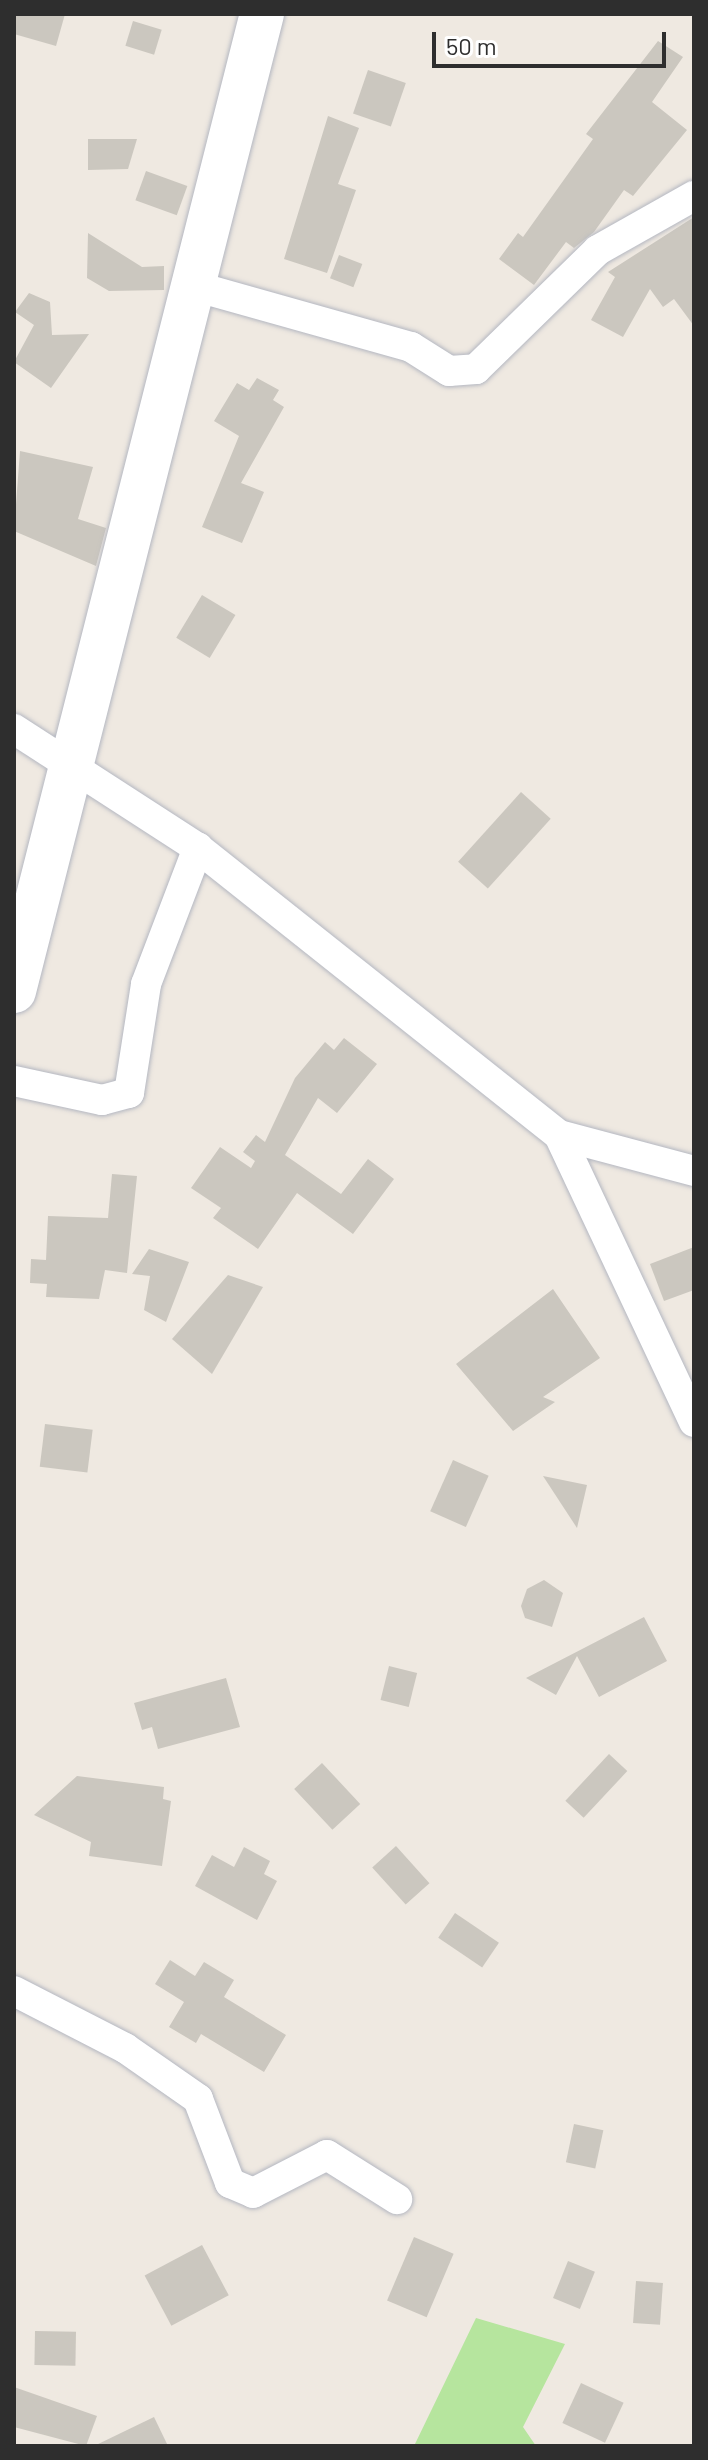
<!DOCTYPE html>
<style>
body{margin:0}
#map{position:relative;width:708px;height:2460px;overflow:hidden;background:#efe9e1;font-family:Barlow,sans-serif}
div>[style]{position:absolute}
.green>*{inset:0;background:#b6e59e}
.building>*{inset:0;background:#cbc7bf;transform-origin:0 0}
.roads{filter:drop-shadow(0 0 2px #b4b7c1) drop-shadow(0 0 2px #b4b7c1)}
.street>*{height:30px;margin:-15px;padding:0 15px;transform-origin:15px;border-radius:15px;background:#fff}
.secondary>*{height:44px;margin:-22px;padding:0 22px;transform-origin:22px;border-radius:22px;background:#fff}
span{translate:-50% -50%;white-space:nowrap;text-align:center;line-height:1.15;-webkit-text-stroke:8px #fff;paint-order:stroke}
.frame{position:absolute;inset:0;border:16px solid #2e2e2e;pointer-events:none}
.scale{position:absolute;left:432px;top:32px;width:234px;height:36px;box-sizing:border-box;border:4px solid #2e2e2e;border-top:0;padding-left:10px;font-size:24px;line-height:28px;white-space:nowrap;color:#2e2e2e;-webkit-text-stroke:6px #fff;paint-order:stroke}
</style>
<div id="map">
<div class="green">
<div style="clip-path:polygon(476px 2318px,565px 2344px,523px 2427px,536px 2446px,414px 2446px)"></div>
</div>
<div class="building">
<div style="clip-path:polygon(14px 14px,65px 14px,56px 46px,14px 34px)"></div>
<div style="left:133px;top:21px;width:30px;height:26px;rotate:17deg"></div>
<div style="clip-path:polygon(658px 41px,683px 57px,652px 102px,687px 130px,633px 196px,624px 190px,594px 232px,574px 248px,566px 242px,534px 285px,499px 259px,518px 233px,523px 237px,593px 139px,586px 134px)"></div>
<div style="left:368px;top:70px;width:40px;height:46px;rotate:19deg"></div>
<div style="clip-path:polygon(328px 116px,359px 128px,338px 184px,356px 190px,327px 273px,284px 259px)"></div>
<div style="clip-path:polygon(88px 139px,137px 139px,128px 169px,88px 170px)"></div>
<div style="left:146px;top:171px;width:44px;height:31px;rotate:20deg"></div>
<div style="clip-path:polygon(694px 217px,694px 326px,674px 299px,663px 307px,650px 289px,623px 337px,591px 320px,615px 277px,608px 272px)"></div>
<div style="clip-path:polygon(88px 233px,142px 267px,164px 266px,164px 290px,109px 291px,87px 278px)"></div>
<div style="left:339px;top:255px;width:25px;height:25px;rotate:21deg"></div>
<div style="clip-path:polygon(29px 293px,50px 302px,52px 335px,89px 334px,51px 388px,14px 362px,34px 325px,15px 312px)"></div>
<div style="clip-path:polygon(257px 378px,279px 390px,273px 400px,284px 407px,241px 483px,264px 492px,242px 543px,202px 527px,239px 436px,214px 421px,237px 383px,249px 390px)"></div>
<div style="clip-path:polygon(20px 451px,93px 467px,78px 519px,106px 528px,96px 566px,14px 531px)"></div>
<div style="left:202px;top:595px;width:39px;height:50px;rotate:31deg"></div>
<div style="left:521px;top:792px;width:40px;height:94px;rotate:42deg"></div>
<div style="clip-path:polygon(344px 1038px,377px 1064px,337px 1113px,318px 1098px,285px 1155px,341px 1194px,368px 1159px,394px 1179px,353px 1234px,297px 1193px,258px 1249px,213px 1218px,221px 1208px,191px 1188px,220px 1147px,251px 1168px,255px 1161px,243px 1152px,256px 1135px,265px 1142px,295px 1078px,325px 1042px,334px 1050px)"></div>
<div style="clip-path:polygon(112px 1174px,137px 1176px,127px 1273px,105px 1270px,99px 1299px,46px 1297px,47px 1284px,30px 1283px,31px 1259px,46px 1260px,48px 1216px,108px 1218px)"></div>
<div style="clip-path:polygon(694px 1247px,694px 1290px,664px 1301px,650px 1264px)"></div>
<div style="clip-path:polygon(149px 1249px,189px 1262px,166px 1322px,144px 1310px,150px 1276px,132px 1274px)"></div>
<div style="clip-path:polygon(228px 1275px,263px 1287px,212px 1374px,172px 1339px)"></div>
<div style="clip-path:polygon(553px 1289px,600px 1358px,543px 1397px,555px 1402px,513px 1431px,456px 1364px)"></div>
<div style="left:45px;top:1424px;width:48px;height:43px;rotate:7deg"></div>
<div style="left:453px;top:1460px;width:39px;height:56px;rotate:24deg"></div>
<div style="clip-path:polygon(543px 1476px,587px 1485px,577px 1528px)"></div>
<div style="clip-path:polygon(544px 1580px,563px 1593px,552px 1627px,525px 1618px,521px 1606px,527px 1589px)"></div>
<div style="clip-path:polygon(644px 1617px,667px 1661px,599px 1697px,577px 1656px,556px 1695px,526px 1678px)"></div>
<div style="left:389px;top:1666px;width:29px;height:35px;rotate:14deg"></div>
<div style="clip-path:polygon(226px 1678px,240px 1727px,158px 1749px,152px 1727px,142px 1730px,134px 1703px)"></div>
<div style="left:609px;top:1754px;width:25px;height:64px;rotate:43deg"></div>
<div style="left:322px;top:1763px;width:56px;height:38px;rotate:47deg"></div>
<div style="clip-path:polygon(77px 1776px,164px 1787px,163px 1799px,171px 1801px,162px 1866px,89px 1856px,91px 1842px,34px 1815px)"></div>
<div style="left:396px;top:1846px;width:50px;height:32px;rotate:48deg"></div>
<div style="clip-path:polygon(244px 1847px,270px 1861px,264px 1874px,277px 1881px,257px 1920px,195px 1886px,212px 1855px,234px 1867px)"></div>
<div style="left:455px;top:1913px;width:53px;height:30px;rotate:34deg"></div>
<div style="clip-path:polygon(170px 1960px,195px 1976px,204px 1962px,234px 1980px,224px 1997px,286px 2035px,264px 2072px,201px 2034px,196px 2043px,169px 2027px,184px 2002px,155px 1984px)"></div>
<div style="left:574px;top:2124px;width:30px;height:39px;rotate:12deg"></div>
<div style="left:414px;top:2237px;width:43px;height:69px;rotate:23deg"></div>
<div style="left:202px;top:2245px;width:57px;height:65px;rotate:62deg"></div>
<div style="left:568px;top:2261px;width:29px;height:40px;rotate:22deg"></div>
<div style="left:636px;top:2281px;width:27px;height:42px;rotate:4deg"></div>
<div style="left:35px;top:2331px;width:41px;height:34px;rotate:1deg"></div>
<div style="left:581px;top:2383px;width:47px;height:44px;rotate:25deg"></div>
<div style="clip-path:polygon(14px 2387px,97px 2416px,86px 2446px,14px 2427px)"></div>
<div style="clip-path:polygon(154px 2417px,168px 2446px,94px 2446px)"></div>
</div>
<div class="roads">
<div class="street">
<div style="left:194px;top:286px;width:225px;rotate:15.7deg"></div>
<div style="left:411px;top:347px;width:45px;rotate:32.3deg"></div>
<div style="left:449px;top:371px;width:27px;rotate:-4deg"></div>
<div style="left:476px;top:369px;width:170px;rotate:-44.3deg"></div>
<div style="left:598px;top:250px;width:110px;rotate:-29.4deg"></div>
<div style="left:14px;top:729px;width:219px;rotate:32.9deg"></div>
<div style="left:198px;top:848px;width:461px;rotate:38.5deg"></div>
<div style="left:559px;top:1135px;width:140px;rotate:14.9deg"></div>
<div style="left:14px;top:1081px;width:90px;rotate:12.2deg"></div>
<div style="left:102px;top:1100px;width:28px;rotate:-15deg"></div>
<div style="left:129px;top:1093px;width:110px;rotate:-81.1deg"></div>
<div style="left:146px;top:984px;width:146px;rotate:-69.1deg"></div>
<div style="left:559px;top:1135px;width:317px;rotate:64.8deg"></div>
<div style="left:14px;top:1991px;width:125px;rotate:27.2deg"></div>
<div style="left:125px;top:2048px;width:89px;rotate:34.9deg"></div>
<div style="left:198px;top:2099px;width:90px;rotate:69.1deg"></div>
<div style="left:230px;top:2183px;width:25px;rotate:23deg"></div>
<div style="left:253px;top:2193px;width:83px;rotate:-27.2deg"></div>
<div style="left:327px;top:2155px;width:83px;rotate:32.2deg"></div>
</div>
<div class="secondary">
<div style="left:14px;top:991px;width:1008px;rotate:-75.76deg"></div>
</div>
</div>
<div class="frame"></div>
<div class="scale">50 m</div>
</div>
